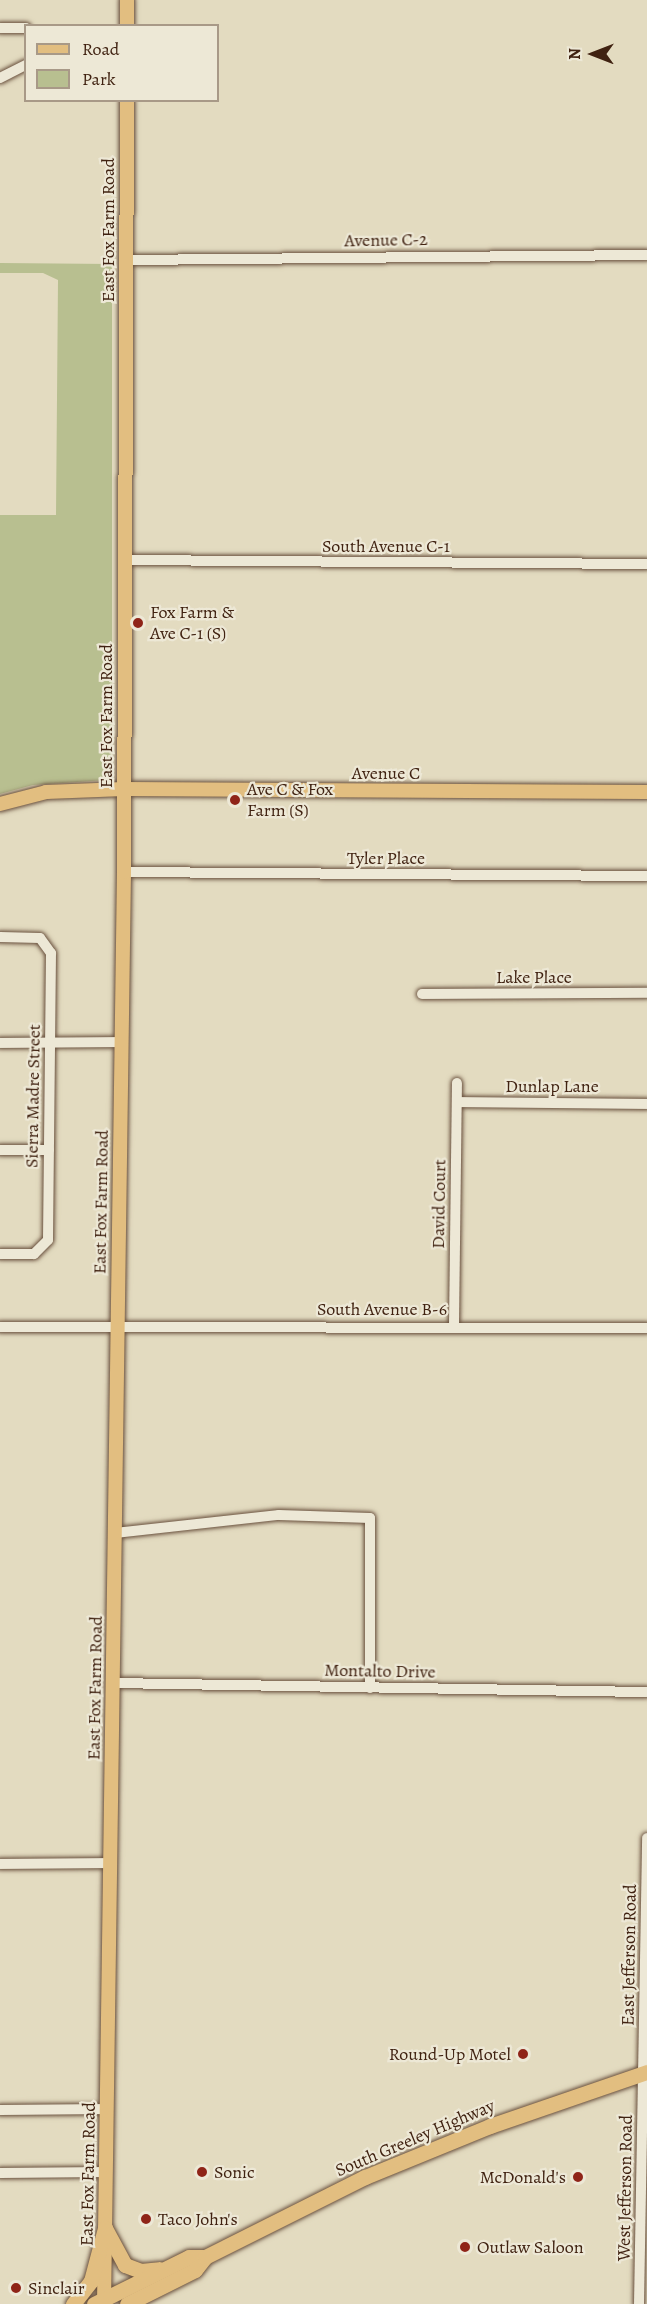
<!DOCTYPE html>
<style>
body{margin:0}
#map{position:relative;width:647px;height:2304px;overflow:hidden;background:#e3dbc0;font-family:Alegreya,serif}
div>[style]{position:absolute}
.green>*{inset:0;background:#b8bf90}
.roads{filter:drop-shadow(0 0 2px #69503d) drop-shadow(0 0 2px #69503d)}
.minor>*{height:10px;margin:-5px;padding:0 5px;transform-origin:5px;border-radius:5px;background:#ede8d6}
.major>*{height:14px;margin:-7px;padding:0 7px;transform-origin:7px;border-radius:7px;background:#e2be80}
.highway>*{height:15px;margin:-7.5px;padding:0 7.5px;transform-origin:7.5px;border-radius:7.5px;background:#e2be80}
.dots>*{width:16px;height:16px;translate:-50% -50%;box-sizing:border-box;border:3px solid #ede8d6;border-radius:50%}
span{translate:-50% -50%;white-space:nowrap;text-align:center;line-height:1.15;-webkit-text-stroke:4.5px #ede8d6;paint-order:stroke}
.street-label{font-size:18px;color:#402211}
.poi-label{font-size:18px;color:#402211}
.left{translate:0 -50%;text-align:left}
.right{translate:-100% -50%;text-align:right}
.legend{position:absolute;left:24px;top:24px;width:195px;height:78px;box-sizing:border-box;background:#ede8d6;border:2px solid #a89987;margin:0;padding:8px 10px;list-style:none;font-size:18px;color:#402211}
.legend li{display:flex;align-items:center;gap:12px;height:30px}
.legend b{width:30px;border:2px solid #a89987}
.north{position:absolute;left:563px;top:24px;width:60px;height:60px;-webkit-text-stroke:4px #ede8d6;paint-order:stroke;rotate:270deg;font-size:16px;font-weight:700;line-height:24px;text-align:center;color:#402211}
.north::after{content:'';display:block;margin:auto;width:21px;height:27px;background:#402211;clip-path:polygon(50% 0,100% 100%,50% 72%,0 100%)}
</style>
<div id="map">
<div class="green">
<div style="clip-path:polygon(0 263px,112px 264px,112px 766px,107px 780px,33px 785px,0 794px,0 515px,56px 515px,58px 280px,43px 273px,0 273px)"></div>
</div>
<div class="roads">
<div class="minor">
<div style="left:0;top:28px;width:26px"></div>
<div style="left:0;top:78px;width:29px;rotate:-27deg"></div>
<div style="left:126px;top:260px;width:521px;rotate:-0.55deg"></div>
<div style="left:125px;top:560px;width:522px;rotate:0.44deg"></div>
<div style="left:124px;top:872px;width:523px;rotate:0.44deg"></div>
<div style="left:0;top:937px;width:40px;rotate:1.4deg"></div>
<div style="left:40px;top:938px;width:19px;rotate:54deg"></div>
<div style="left:51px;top:953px;width:287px;rotate:90.6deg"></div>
<div style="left:48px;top:1240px;width:20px;rotate:135deg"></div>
<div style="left:34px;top:1254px;width:34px;rotate:180deg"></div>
<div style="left:422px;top:994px;width:225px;rotate:-0.3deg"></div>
<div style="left:0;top:1043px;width:122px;rotate:-0.5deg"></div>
<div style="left:457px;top:1102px;width:190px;rotate:0.6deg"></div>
<div style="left:0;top:1150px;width:49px"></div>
<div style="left:454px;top:1325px;width:242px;rotate:-89.3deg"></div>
<div style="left:0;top:1327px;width:647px;rotate:0.09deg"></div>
<div style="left:115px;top:1533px;width:165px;rotate:-6.3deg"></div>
<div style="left:279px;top:1515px;width:91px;rotate:1.9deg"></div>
<div style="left:370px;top:1518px;width:170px;rotate:90deg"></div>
<div style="left:113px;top:1683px;width:534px;rotate:0.97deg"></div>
<div style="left:0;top:1864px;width:110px;rotate:-0.5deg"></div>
<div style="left:0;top:2110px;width:108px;rotate:-0.5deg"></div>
<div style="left:0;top:2173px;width:106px;rotate:-0.5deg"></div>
<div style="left:639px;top:2304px;width:466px;rotate:-89deg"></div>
</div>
<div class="major">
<div style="left:127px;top:26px;width:26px;rotate:-90deg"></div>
<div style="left:0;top:804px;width:48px;rotate:-14.6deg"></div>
<div style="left:46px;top:792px;width:78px;rotate:-2.2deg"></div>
<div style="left:124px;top:789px;width:523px;rotate:0.33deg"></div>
<div style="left:104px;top:2304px;width:1432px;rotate:-89.2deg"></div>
<div style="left:124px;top:872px;width:772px;rotate:-89.78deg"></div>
</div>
<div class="highway">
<div style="left:105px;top:2228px;width:42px;rotate:61.6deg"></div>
<div style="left:125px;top:2265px;width:17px;rotate:21deg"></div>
<div style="left:141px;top:2271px;width:18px;rotate:-6deg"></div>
<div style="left:73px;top:2304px;width:29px;rotate:-52deg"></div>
<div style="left:91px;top:2281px;width:55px;rotate:-75.2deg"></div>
<div style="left:94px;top:2304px;width:106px;rotate:-26.3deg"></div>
<div style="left:189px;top:2257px;width:16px"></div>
<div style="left:127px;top:2304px;width:76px;rotate:-26.6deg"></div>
<div style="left:195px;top:2270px;width:16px;rotate:-52deg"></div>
<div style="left:205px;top:2257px;width:179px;rotate:-26.6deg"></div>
<div style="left:365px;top:2177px;width:135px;rotate:-22.2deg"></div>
<div style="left:490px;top:2126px;width:166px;rotate:-19deg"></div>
</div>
</div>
<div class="dots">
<div style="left:138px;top:623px;background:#8f2418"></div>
<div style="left:235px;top:800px;background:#8f2418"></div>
<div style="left:523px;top:2054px;background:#8f2418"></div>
<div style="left:202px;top:2172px;background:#8f2418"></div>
<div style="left:578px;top:2177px;background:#8f2418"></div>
<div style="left:146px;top:2219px;background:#8f2418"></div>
<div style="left:465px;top:2247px;background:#8f2418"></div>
<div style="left:16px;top:2288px;background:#8f2418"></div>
</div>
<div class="street-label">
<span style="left:108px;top:230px;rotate:-90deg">East Fox Farm Road</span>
<span style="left:386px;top:240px;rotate:-1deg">Avenue C-2</span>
<span style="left:386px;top:546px">South Avenue C-1</span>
<span style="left:106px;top:716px;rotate:-90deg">East Fox Farm Road</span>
<span style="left:386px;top:773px">Avenue C</span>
<span style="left:386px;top:858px">Tyler Place</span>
<span style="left:534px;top:977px">Lake Place</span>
<span style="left:552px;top:1086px">Dunlap Lane</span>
<span style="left:33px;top:1096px;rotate:-89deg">Sierra Madre Street</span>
<span style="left:101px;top:1202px;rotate:-89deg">East Fox Farm Road</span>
<span style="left:439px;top:1204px;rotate:-89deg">David Court</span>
<span style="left:382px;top:1309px">South Avenue B-6</span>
<span style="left:380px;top:1671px;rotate:1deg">Montalto Drive</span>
<span style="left:95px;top:1688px;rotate:-89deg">East Fox Farm Road</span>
<span style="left:629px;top:1955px;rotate:-89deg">East Jefferson Road</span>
<span style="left:415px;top:2138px;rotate:-23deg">South Greeley Highway</span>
<span style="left:88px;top:2174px;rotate:-89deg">East Fox Farm Road</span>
<span style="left:625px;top:2188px;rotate:-89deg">West Jefferson Road</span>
</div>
<div class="poi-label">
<span class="left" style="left:150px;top:623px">Fox Farm &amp;<br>Ave C-1 (S)</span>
<span class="left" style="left:247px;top:800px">Ave C &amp; Fox<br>Farm (S)</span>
<span class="right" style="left:511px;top:2054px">Round-Up Motel</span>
<span class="left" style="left:214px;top:2172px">Sonic</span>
<span class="right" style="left:566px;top:2177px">McDonald's</span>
<span class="left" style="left:158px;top:2219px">Taco John's</span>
<span class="left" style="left:477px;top:2247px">Outlaw Saloon</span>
<span class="left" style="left:28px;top:2288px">Sinclair</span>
</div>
<ul class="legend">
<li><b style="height:8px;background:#e2be80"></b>Road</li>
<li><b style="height:16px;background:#b8bf90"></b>Park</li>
</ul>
<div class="north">N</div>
</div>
